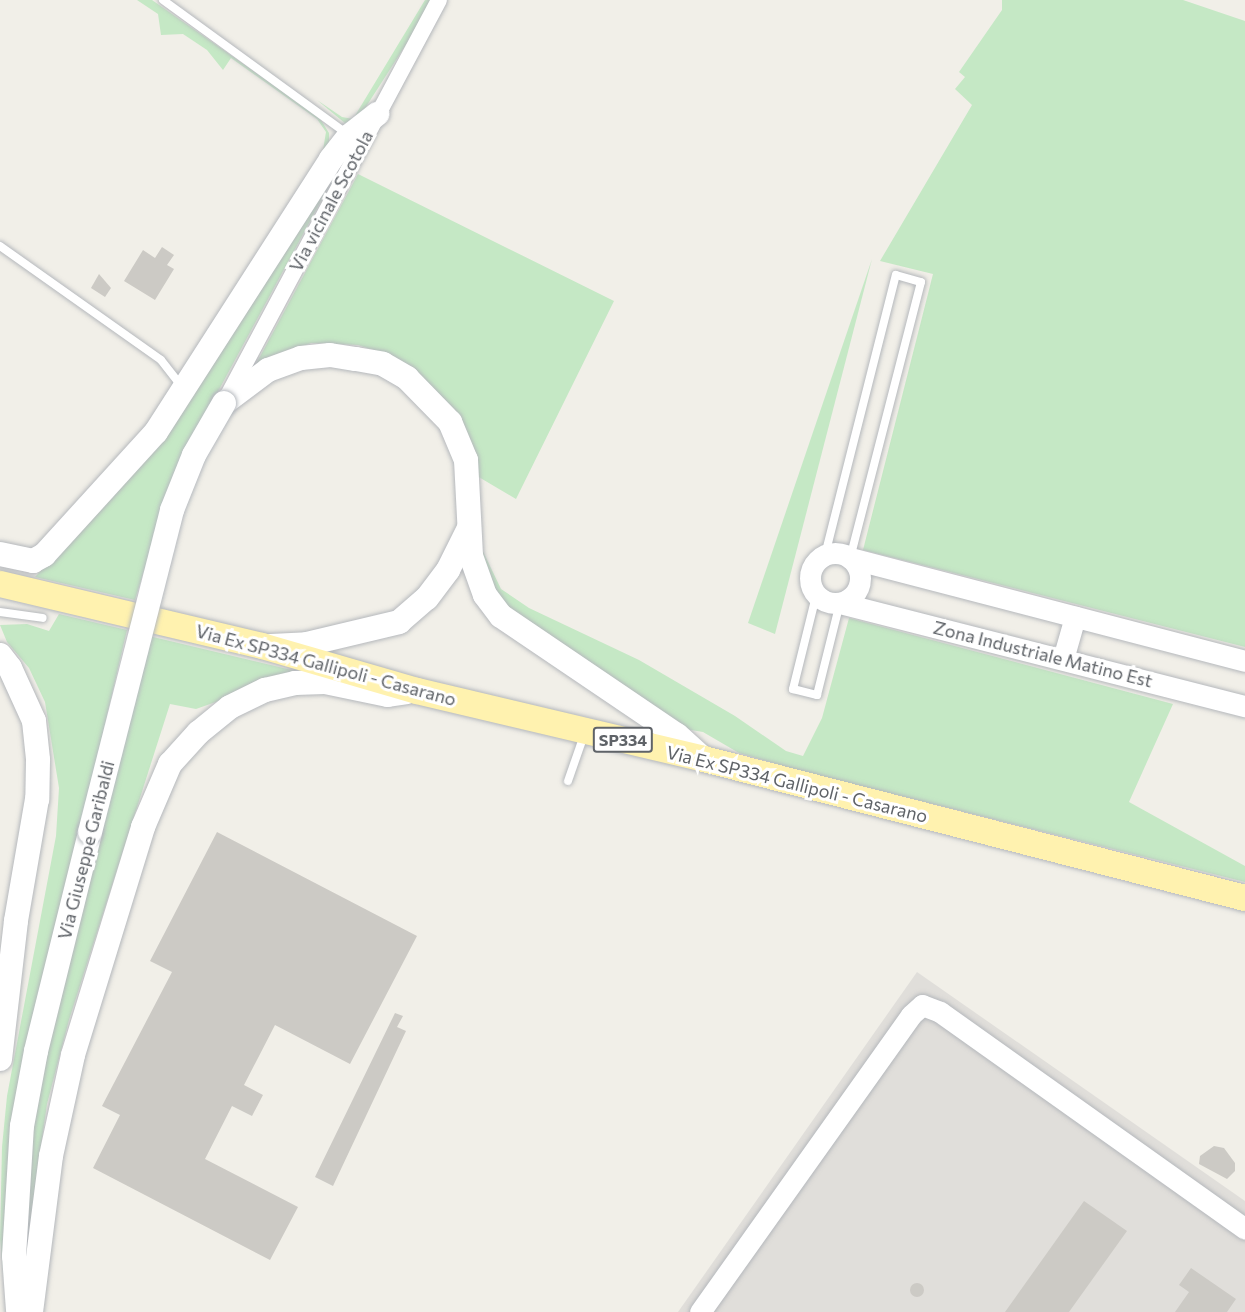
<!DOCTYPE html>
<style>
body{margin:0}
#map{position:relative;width:1245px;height:1312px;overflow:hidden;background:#f1efe8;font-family:Commissioner,sans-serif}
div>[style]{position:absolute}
.industrial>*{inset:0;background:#e0deda}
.green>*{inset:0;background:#c5e8c5}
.building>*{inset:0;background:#cccac5}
.round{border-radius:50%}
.roads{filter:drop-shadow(0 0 2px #b5b8bc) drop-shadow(0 0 2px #b5b8bc)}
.service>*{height:8px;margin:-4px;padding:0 4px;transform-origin:4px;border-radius:4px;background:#fff}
.minor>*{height:16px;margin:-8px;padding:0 8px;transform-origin:8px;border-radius:8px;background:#fff}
.tertiary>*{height:21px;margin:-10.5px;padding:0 10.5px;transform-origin:10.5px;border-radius:10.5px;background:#fff}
.tertiary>.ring{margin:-10.5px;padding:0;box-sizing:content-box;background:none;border:21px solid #fff;border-radius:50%}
.secondary>*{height:24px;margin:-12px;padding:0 12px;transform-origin:12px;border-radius:12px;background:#fff}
.primary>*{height:26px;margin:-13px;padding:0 13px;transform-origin:13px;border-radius:13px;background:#fff2af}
.bridges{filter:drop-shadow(0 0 2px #b6babf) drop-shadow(0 0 2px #b6babf)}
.secondary-bridge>*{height:24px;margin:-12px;padding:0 12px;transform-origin:12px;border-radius:12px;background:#fff}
span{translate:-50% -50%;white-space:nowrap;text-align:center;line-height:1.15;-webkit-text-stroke:6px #fff;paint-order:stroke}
.shield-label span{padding:2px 4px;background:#fff;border:2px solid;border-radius:4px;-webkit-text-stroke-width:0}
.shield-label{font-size:16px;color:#5f6368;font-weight:700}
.street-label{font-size:18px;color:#5f6368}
</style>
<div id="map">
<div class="industrial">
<div style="clip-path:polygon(917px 972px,1245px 1201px,1245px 1312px,678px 1312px)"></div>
</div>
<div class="green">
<div style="clip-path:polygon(137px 0,152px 0,319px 117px,329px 133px,329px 145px,323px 150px,326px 132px,317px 119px,231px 58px,223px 70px,207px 50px,183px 34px,161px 35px,158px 14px)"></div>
<div style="clip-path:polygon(425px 0,432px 0,407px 43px,360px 116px,346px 124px,317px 100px,342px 117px,353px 119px)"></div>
<div style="clip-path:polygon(1002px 0,1183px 0,1245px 21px,1245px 647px,863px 550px,933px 274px,880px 261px,972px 105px,955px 89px,965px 77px,959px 72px,1002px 10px)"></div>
<div style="clip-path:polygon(349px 149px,174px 473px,135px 600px,35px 577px,117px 489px)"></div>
<div style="clip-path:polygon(358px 174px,614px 301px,516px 499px,477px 476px,388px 355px,358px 345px,311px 343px,256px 364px)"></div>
<div style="clip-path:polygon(872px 259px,775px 634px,748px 623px)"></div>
<div style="clip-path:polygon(479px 543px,501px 589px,529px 608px,639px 660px,735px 716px,786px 751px,803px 756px,822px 718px,849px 618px,1173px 704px,1129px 802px,1245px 866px,1245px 882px,797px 770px,739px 753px,703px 732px,679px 728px,499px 602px)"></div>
<div style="clip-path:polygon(59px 614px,127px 630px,54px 942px,7px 1312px,0 1239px,2px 1147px,7px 1096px,56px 836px,59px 788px,45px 702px,29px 668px,7px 642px,0 625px,27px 624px,49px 631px)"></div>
<div style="clip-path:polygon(149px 636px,300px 672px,196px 709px,170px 704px,69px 1020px,47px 1104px,24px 1268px,29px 1144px,52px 1032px)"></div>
</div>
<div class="building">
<div style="clip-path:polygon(162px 247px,174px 255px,167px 265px,174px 269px,155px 300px,124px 281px,143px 250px,155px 258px)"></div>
<div style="clip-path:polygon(99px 274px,111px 288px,105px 297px,91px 288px)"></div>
<div style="clip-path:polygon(217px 832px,417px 936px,350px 1064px,275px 1025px,244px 1085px,263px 1095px,252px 1116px,232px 1106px,205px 1159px,298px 1207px,270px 1260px,93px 1168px,120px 1115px,102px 1106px,172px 972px,150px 961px)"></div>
<div style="clip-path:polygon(395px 1013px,403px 1016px,397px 1027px,406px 1031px,333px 1186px,315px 1177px)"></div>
<div style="clip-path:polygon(1214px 1146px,1224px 1148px,1235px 1163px,1235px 1171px,1227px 1179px,1199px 1164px,1200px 1156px)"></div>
<div style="clip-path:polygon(1084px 1201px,1127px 1231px,1069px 1312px,1005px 1312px)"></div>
<div style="clip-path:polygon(1191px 1268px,1236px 1299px,1227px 1312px,1175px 1312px,1189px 1292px,1179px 1285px)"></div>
<div class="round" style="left:910px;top:1283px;width:14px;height:14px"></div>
</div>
<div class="roads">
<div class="service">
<div style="left:163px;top:0;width:230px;rotate:36deg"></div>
<div style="left:0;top:246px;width:197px;rotate:35.3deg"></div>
<div style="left:161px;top:360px;width:33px;rotate:52deg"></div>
<div style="left:825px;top:555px;width:289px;rotate:-75.8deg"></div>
<div style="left:896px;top:275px;width:26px;rotate:16deg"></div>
<div style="left:921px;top:282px;width:285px;rotate:104.4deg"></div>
<div style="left:816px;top:596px;width:96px;rotate:103.9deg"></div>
<div style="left:793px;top:689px;width:25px;rotate:14deg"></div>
<div style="left:817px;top:695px;width:95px;rotate:-76deg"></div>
<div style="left:0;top:612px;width:43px;rotate:7.9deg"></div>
<div style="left:568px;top:781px;width:49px;rotate:-70.8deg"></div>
</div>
<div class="minor">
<div style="left:226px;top:399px;width:452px;rotate:-61.9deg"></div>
</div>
<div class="tertiary">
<div class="ring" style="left:810px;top:553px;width:29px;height:29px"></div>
<div style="left:850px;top:558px;width:408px;rotate:14.6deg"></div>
<div style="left:840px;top:603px;width:418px;rotate:14.3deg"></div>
<div style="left:1063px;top:659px;width:44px;rotate:-74.1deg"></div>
<div style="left:700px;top:1312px;width:364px;rotate:-54.6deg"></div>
<div style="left:911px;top:1015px;width:15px;rotate:-42deg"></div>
<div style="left:922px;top:1005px;width:19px;rotate:21deg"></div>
<div style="left:940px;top:1012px;width:374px;rotate:35.4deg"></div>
</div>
<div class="secondary">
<div style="left:224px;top:403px;width:55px;rotate:-36.9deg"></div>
<div style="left:268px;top:370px;width:35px;rotate:-20deg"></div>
<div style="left:301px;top:358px;width:29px;rotate:-6deg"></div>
<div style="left:330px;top:355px;width:26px;rotate:9deg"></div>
<div style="left:356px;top:359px;width:27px;rotate:10deg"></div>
<div style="left:383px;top:364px;width:28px;rotate:30deg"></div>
<div style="left:407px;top:378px;width:62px;rotate:45.7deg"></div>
<div style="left:450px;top:422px;width:41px;rotate:67.2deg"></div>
<div style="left:466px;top:460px;width:96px;rotate:87deg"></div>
<div style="left:471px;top:556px;width:41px;rotate:70.3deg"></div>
<div style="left:485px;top:595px;width:26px;rotate:53deg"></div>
<div style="left:501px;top:616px;width:212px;rotate:34.1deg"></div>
<div style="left:677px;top:735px;width:36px;rotate:42deg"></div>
<div style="left:0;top:554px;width:34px;rotate:12deg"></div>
<div style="left:33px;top:561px;width:13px;rotate:-29deg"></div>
<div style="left:44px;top:555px;width:166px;rotate:-47.7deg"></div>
<div style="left:156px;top:432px;width:324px;rotate:-57.3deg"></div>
<div style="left:331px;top:159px;width:29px;rotate:-52deg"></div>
<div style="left:349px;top:136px;width:36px;rotate:-38deg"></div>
<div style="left:271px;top:646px;width:36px;rotate:-3deg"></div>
<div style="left:307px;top:644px;width:95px;rotate:-13.4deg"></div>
<div style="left:399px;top:622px;width:37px;rotate:-41deg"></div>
<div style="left:427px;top:598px;width:35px;rotate:-53deg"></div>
<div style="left:448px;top:570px;width:47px;rotate:-63.4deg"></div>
<div style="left:0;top:655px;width:16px;rotate:52deg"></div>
<div style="left:10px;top:668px;width:58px;rotate:65.6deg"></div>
<div style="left:34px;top:721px;width:39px;rotate:84deg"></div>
<div style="left:38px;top:760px;width:39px;rotate:91deg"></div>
<div style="left:37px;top:799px;width:124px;rotate:99.8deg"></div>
<div style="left:16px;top:921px;width:139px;rotate:96.6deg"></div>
<div style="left:18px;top:1310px;width:54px;rotate:-94.2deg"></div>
<div style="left:14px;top:1256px;width:130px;rotate:-86.5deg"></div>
<div style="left:22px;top:1126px;width:76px;rotate:-79.4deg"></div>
<div style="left:36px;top:1051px;width:226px;rotate:-76.1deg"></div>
<div style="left:31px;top:1312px;width:157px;rotate:-82.7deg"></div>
<div style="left:51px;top:1156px;width:103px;rotate:-77.7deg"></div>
<div style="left:73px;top:1055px;width:239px;rotate:-72.9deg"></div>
<div style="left:143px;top:827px;width:69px;rotate:-66.8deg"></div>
<div style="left:170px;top:764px;width:42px;rotate:-47.9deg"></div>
<div style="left:198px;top:733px;width:41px;rotate:-39.1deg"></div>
<div style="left:230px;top:707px;width:39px;rotate:-26deg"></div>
<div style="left:265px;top:690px;width:31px;rotate:-13deg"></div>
<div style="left:295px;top:683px;width:30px;rotate:-2deg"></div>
<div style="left:325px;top:682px;width:64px;rotate:11.7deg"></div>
<div style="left:388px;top:695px;width:19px;rotate:-9deg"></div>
</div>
<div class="primary">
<div style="left:0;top:584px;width:269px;rotate:13.3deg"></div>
<div style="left:262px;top:646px;width:161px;rotate:16.2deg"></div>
<div style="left:417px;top:691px;width:295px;rotate:13.3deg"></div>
<div style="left:704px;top:759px;width:559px;rotate:14.41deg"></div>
</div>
</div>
<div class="bridges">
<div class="secondary-bridge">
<div style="left:90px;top:832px;width:332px;rotate:-75.7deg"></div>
<div style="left:172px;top:510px;width:59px;rotate:-68.2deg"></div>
<div style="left:194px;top:455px;width:60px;rotate:-60deg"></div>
</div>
</div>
<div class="shield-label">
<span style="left:623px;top:740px">SP334</span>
</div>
<div class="street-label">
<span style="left:331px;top:201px;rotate:-62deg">Via vicinale Scotola</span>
<span style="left:1043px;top:654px;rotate:14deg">Zona Industriale Matino Est</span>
<span style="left:326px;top:665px;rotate:15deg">Via Ex SP334 Gallipoli - Casarano</span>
<span style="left:797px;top:784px;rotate:14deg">Via Ex SP334 Gallipoli - Casarano</span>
<span style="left:86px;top:850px;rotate:-76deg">Via Giuseppe Garibaldi</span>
</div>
</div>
